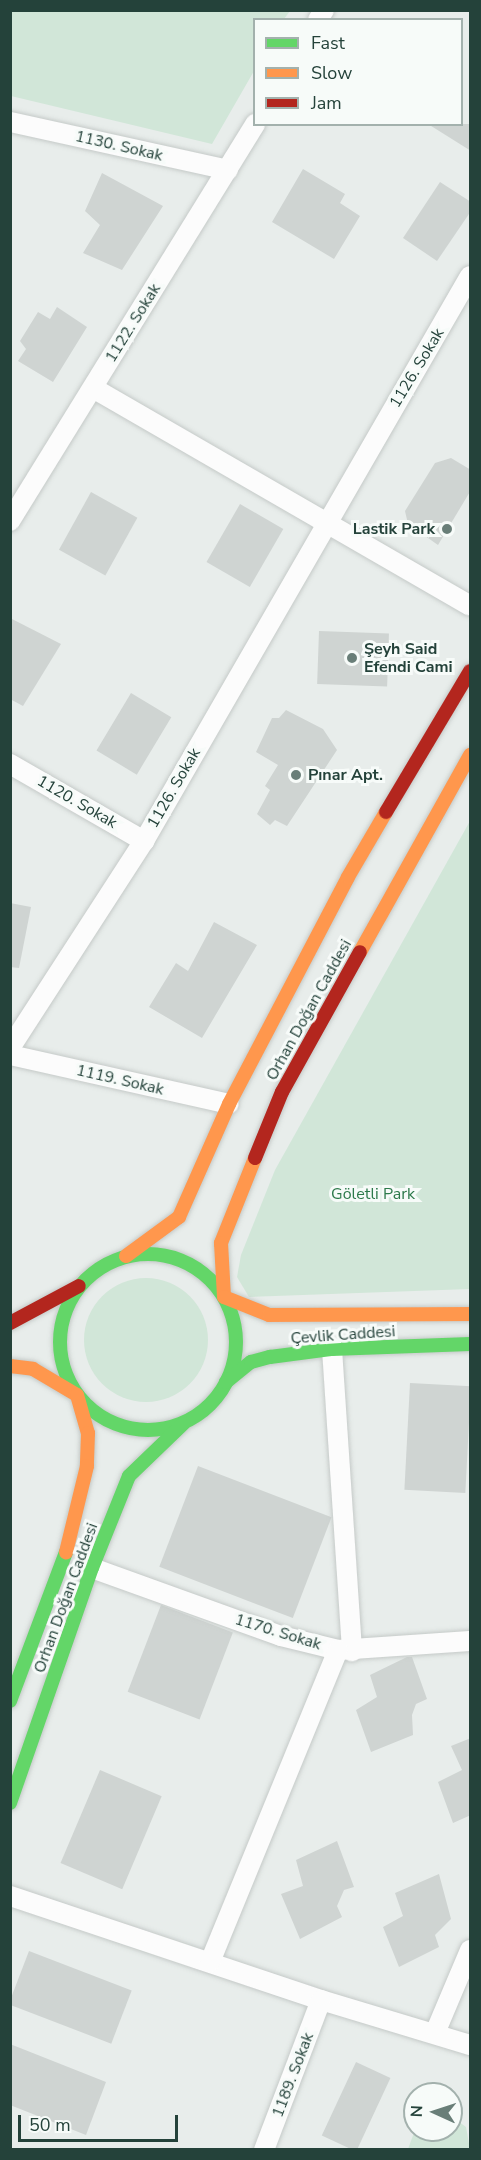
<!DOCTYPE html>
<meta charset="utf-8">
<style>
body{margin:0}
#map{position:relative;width:481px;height:2160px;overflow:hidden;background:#e8edeb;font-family:"Nunito Sans",sans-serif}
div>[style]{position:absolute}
.green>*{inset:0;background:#d1e6d8}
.round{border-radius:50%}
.building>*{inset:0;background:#cfd4d2;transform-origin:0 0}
.roads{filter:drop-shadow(0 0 2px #c5cac8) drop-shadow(0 0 2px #c5cac8)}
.street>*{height:20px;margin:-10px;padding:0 10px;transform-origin:10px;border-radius:10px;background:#fcfcfc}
.fast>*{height:14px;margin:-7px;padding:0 7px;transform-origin:7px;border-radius:7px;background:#63d668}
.fast>.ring{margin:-7px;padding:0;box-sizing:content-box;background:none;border:14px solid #63d668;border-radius:50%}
.slow>*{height:14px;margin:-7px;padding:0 7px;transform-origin:7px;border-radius:7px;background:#ff974d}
.jam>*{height:14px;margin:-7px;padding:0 7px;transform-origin:7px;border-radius:7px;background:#b3261e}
.dots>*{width:16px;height:16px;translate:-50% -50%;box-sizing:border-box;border:3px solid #f7fbf9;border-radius:50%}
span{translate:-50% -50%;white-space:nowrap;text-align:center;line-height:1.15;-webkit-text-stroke:6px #f7fbf9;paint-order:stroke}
.street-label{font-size:16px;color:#24423a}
.poi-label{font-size:16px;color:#24423a;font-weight:700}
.right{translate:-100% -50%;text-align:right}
.left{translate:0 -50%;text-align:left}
.park-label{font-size:16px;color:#2d7a4b}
.frame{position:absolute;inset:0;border:12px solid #24423a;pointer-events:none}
.legend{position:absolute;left:253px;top:18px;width:210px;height:108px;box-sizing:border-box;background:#f7fbf9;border:2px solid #a3b1ad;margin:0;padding:8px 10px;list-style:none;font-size:18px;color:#24423a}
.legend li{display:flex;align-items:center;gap:12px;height:30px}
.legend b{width:30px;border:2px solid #a3b1ad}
.north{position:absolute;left:403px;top:2082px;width:60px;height:60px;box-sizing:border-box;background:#f7fbf9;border:2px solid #a3b1ad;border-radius:50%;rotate:273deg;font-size:16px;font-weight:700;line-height:24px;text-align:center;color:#24423a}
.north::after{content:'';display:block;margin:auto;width:21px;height:27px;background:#697e78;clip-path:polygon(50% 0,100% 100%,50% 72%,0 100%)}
.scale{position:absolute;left:18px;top:2115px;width:160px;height:27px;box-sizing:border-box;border:3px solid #24423a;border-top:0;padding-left:8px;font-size:18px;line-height:21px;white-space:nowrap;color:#24423a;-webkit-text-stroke:4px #f7fbf9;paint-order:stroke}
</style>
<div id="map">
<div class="green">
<div style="clip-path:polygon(11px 10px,290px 10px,290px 11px,284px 19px,255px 20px,254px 71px,212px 144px,11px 96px)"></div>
<div style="clip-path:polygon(470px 821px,470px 1289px,249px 1297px,237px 1277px,241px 1255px,275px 1170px)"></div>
<div class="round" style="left:84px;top:1278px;width:124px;height:124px"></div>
<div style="clip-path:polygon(451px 2116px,466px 2127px,470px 2149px,408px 2149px,415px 2130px,451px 2130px)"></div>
</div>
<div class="building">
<div style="clip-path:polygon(428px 124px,471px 124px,471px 151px)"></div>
<div style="clip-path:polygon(303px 169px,345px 194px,340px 203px,360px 216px,334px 259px,272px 222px)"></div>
<div style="clip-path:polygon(102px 173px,163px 206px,122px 270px,83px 253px,100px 225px,85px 211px)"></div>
<div style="clip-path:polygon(440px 182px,471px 202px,471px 211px,437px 261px,403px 238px)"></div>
<div style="clip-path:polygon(57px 307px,87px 327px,53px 382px,18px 361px,26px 349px,20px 341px,38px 312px,50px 319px)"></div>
<div style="clip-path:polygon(451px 458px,471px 470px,471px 490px,438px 545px,408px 524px,405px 511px,435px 463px)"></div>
<div style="left:91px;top:492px;width:53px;height:66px;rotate:29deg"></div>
<div style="left:240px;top:504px;width:50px;height:67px;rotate:30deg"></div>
<div style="clip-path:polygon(10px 618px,61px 644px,23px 706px,10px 699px)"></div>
<div style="left:319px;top:631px;width:70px;height:53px;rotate:2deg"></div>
<div style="left:131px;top:693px;width:47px;height:67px;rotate:31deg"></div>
<div style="clip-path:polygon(286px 710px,323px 729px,337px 750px,287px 826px,275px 820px,270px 825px,257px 814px,270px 790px,265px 786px,278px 765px,256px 752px,272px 718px,279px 718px)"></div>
<div style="clip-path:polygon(10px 903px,31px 907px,19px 968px,10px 967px)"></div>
<div style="clip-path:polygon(214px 922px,257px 945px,202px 1038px,149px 1007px,176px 963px,188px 971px)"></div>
<div style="left:410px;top:1383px;width:61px;height:107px;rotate:3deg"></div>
<div style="left:198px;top:1466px;width:143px;height:108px;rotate:21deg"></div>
<div style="left:161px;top:1605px;width:77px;height:93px;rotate:21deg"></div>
<div style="clip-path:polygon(407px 1657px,412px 1657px,427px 1699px,416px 1704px,412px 1715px,413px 1735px,371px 1752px,356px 1710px,377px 1697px,370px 1675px)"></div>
<div style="clip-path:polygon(471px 1738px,471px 1815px,453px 1823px,438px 1782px,462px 1770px,451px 1746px)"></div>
<div style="left:100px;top:1770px;width:67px;height:101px;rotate:23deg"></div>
<div style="clip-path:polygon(337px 1841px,354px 1887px,344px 1890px,337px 1906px,342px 1917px,300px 1939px,281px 1894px,303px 1886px,296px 1860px)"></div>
<div style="clip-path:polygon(439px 1874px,451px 1919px,435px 1935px,439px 1947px,399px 1967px,383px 1927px,403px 1916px,395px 1893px)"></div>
<div style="left:29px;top:1951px;width:110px;height:57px;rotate:21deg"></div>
<div style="clip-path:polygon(10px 2044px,106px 2082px,86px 2135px,10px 2105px)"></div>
<div style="left:356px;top:2062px;width:38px;height:81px;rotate:25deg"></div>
</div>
<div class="roads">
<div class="street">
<div style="left:318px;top:20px;width:12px;rotate:-59deg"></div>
<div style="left:10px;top:122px;width:223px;rotate:12.4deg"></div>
<div style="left:93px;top:388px;width:435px;rotate:30deg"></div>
<div style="left:10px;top:521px;width:467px;rotate:-58.3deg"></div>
<div style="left:10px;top:764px;width:155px;rotate:29.9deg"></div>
<div style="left:10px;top:1048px;width:247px;rotate:-57.1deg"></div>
<div style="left:144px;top:841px;width:652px;rotate:-60.02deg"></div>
<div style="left:10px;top:1055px;width:224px;rotate:12.6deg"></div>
<div style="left:332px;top:1349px;width:303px;rotate:86.2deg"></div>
<div style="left:92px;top:1568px;width:201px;rotate:19.8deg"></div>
<div style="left:281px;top:1636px;width:59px;rotate:13.8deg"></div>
<div style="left:338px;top:1650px;width:132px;rotate:-3.9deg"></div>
<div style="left:10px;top:1896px;width:328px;rotate:18.5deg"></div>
<div style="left:321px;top:2000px;width:156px;rotate:16.8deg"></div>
<div style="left:210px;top:1962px;width:337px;rotate:-67.7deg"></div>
<div style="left:435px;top:2033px;width:90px;rotate:-67.1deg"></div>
<div style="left:264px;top:2150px;width:160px;rotate:-69.2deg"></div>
</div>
<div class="fast">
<div class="ring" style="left:60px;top:1254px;width:162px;height:162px"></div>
<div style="left:226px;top:1382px;width:32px;rotate:-39deg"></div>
<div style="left:251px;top:1362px;width:20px;rotate:-15deg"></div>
<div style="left:270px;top:1357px;width:63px;rotate:-7.4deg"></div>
<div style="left:332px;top:1349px;width:138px;rotate:-2.1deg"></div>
<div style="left:10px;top:1701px;width:159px;rotate:-69.4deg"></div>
<div style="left:10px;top:1803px;width:249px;rotate:-70.8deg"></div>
<div style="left:92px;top:1568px;width:99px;rotate:-68.1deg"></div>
<div style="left:129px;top:1476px;width:76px;rotate:-43.9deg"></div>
</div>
<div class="slow">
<div style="left:360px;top:952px;width:226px;rotate:-60.8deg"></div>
<div style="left:255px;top:1158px;width:92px;rotate:111.8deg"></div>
<div style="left:221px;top:1243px;width:54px;rotate:86.8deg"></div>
<div style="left:224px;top:1297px;width:48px;rotate:21.8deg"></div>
<div style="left:269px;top:1315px;width:201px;rotate:-0.3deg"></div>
<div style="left:126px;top:1256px;width:66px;rotate:-36.3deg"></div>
<div style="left:179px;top:1217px;width:124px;rotate:-66.1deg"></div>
<div style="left:229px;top:1104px;width:256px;rotate:-62.3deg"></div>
<div style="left:348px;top:877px;width:75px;rotate:-59.7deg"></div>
<div style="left:10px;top:1366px;width:23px;rotate:7deg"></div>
<div style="left:33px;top:1369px;width:51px;rotate:30.6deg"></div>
<div style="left:77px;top:1395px;width:40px;rotate:74deg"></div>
<div style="left:88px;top:1433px;width:33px;rotate:92deg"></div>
<div style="left:87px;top:1466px;width:89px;rotate:103.7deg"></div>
</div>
<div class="jam">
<div style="left:386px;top:812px;width:164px;rotate:-59.2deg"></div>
<div style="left:255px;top:1158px;width:71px;rotate:-67.8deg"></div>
<div style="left:282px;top:1092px;width:160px;rotate:-60.9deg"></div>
<div style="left:10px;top:1323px;width:78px;rotate:-28.2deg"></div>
</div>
</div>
<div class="dots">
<div style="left:447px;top:529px;background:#697e78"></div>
<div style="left:352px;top:658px;background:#697e78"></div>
<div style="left:296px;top:775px;background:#697e78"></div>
</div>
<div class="street-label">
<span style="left:119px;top:146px;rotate:13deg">1130. Sokak</span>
<span style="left:133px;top:323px;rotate:-58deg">1122. Sokak</span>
<span style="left:417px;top:368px;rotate:-59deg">1126. Sokak</span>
<span style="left:174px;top:788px;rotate:-60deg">1126. Sokak</span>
<span style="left:77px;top:802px;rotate:30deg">1120. Sokak</span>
<span style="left:309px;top:1010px;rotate:-61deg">Orhan Doğan Caddesi</span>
<span style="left:120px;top:1080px;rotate:13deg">1119. Sokak</span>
<span style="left:343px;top:1335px;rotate:-4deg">Çevlik Caddesi</span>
<span style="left:66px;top:1598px;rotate:-70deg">Orhan Doğan Caddesi</span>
<span style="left:278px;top:1632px;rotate:17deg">1170. Sokak</span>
<span style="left:293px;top:2075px;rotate:-69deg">1189. Sokak</span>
</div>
<div class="poi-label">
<span class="right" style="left:435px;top:529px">Lastik Park</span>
<span class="left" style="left:364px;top:658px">Şeyh Said<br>Efendi Cami</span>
<span class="left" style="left:308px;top:775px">Pınar Apt.</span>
</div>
<div class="park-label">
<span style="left:373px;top:1194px">Göletli Park</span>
</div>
<div class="frame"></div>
<ul class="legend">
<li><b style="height:8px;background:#63d668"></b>Fast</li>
<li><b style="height:8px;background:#ff974d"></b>Slow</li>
<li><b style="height:8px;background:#b3261e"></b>Jam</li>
</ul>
<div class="north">N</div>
<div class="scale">50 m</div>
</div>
